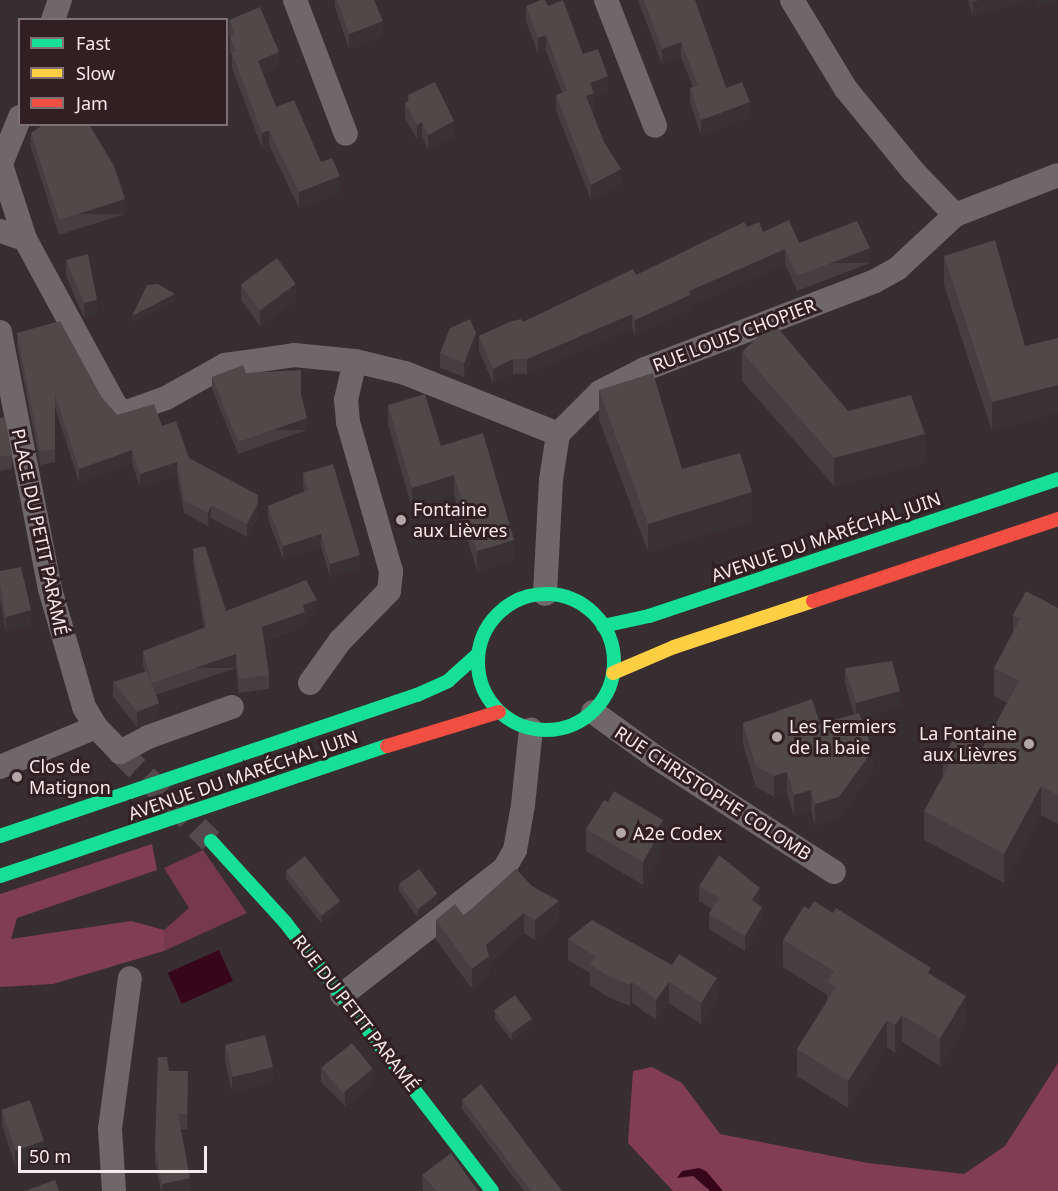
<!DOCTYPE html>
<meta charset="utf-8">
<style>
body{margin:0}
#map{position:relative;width:1058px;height:1191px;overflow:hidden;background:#382d30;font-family:"Noto Sans",sans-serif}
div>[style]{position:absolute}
.green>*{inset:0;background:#76384d}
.forest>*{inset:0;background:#803d53}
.water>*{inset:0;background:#37061a;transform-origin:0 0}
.street-tunnel>*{height:24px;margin-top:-12px;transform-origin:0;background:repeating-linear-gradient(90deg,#54494c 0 24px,transparent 0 36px)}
.street>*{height:24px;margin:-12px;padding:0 12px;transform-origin:12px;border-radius:12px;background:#70676a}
.fast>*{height:14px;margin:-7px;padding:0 7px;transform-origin:7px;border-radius:7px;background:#16e098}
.fast>.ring{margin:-7px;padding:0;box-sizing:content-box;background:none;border:14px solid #16e098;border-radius:50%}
.slow>*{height:14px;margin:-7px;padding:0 7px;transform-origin:7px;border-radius:7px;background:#ffcf43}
.jam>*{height:14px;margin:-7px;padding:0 7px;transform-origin:7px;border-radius:7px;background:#f24e42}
.wall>*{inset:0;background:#463e40}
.shaded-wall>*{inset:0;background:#393234;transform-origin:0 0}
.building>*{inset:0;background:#51484a;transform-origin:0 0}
.dots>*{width:16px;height:16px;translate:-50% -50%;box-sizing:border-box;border:3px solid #321f24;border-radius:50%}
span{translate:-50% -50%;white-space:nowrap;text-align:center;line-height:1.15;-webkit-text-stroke:6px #321f24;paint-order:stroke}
.street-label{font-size:18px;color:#f6e9ec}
.poi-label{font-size:18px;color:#f6e9ec}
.left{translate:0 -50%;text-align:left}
.right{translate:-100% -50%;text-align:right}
.legend{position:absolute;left:18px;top:18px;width:210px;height:108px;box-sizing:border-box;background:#321f24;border:2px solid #807074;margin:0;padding:8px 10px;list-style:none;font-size:18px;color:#f6e9ec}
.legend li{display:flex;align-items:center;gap:12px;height:30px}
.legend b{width:30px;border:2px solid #807074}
.scale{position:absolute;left:18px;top:1146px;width:189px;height:27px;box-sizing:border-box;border:3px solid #f6e9ec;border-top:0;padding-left:8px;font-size:18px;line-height:21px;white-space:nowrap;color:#f6e9ec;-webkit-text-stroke:4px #321f24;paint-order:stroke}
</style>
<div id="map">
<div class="green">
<div style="clip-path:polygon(203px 850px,247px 913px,164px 951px,164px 930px,189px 908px,164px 868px)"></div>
</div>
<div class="forest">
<div style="clip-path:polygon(152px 844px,157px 870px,17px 918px,11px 939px,131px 921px,164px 930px,164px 951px,53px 984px,0 987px,0 894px)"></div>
<div style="clip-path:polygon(1058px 1063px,1058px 1191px,673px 1191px,628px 1143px,633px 1071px,652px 1067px,682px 1083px,720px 1134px,868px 1163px,964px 1174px,1005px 1146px)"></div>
</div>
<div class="water">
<div style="left:219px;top:950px;width:34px;height:56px;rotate:66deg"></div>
<div style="clip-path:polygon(699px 1168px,706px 1171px,723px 1191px,710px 1191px,693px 1176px,677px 1178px,682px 1171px)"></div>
</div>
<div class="street-tunnel">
<div style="left:120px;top:752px;width:127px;rotate:44.4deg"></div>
</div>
<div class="street">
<div style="left:295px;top:0;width:143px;rotate:69.2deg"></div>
<div style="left:606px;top:0;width:135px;rotate:68.7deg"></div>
<div style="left:792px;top:0;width:104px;rotate:58.8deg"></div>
<div style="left:846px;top:89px;width:106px;rotate:50.7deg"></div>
<div style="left:913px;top:171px;width:61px;rotate:46.3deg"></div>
<div style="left:53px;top:20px;width:21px;rotate:-71deg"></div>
<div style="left:1px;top:165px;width:78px;rotate:72deg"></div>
<div style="left:0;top:166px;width:53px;rotate:-67.8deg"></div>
<div style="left:0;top:231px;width:26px;rotate:18deg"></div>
<div style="left:25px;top:239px;width:189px;rotate:61.5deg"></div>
<div style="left:115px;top:405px;width:12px;rotate:42deg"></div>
<div style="left:124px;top:413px;width:45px;rotate:-19.7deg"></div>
<div style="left:166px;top:398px;width:68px;rotate:-29.2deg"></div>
<div style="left:225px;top:365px;width:70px;rotate:-8.2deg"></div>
<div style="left:294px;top:355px;width:61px;rotate:5.6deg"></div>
<div style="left:355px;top:361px;width:51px;rotate:13.5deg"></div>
<div style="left:405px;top:373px;width:165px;rotate:21.7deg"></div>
<div style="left:0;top:332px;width:262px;rotate:79deg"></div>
<div style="left:50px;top:589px;width:123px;rotate:73.9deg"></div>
<div style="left:84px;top:707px;width:23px;rotate:59deg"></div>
<div style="left:96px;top:727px;width:35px;rotate:46deg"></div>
<div style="left:120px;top:752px;width:32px;rotate:-28deg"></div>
<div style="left:148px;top:737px;width:89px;rotate:-19.7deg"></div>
<div style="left:545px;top:594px;width:114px;rotate:-87deg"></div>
<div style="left:551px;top:480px;width:47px;rotate:-81.3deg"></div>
<div style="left:558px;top:434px;width:59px;rotate:-45deg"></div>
<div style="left:600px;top:392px;width:51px;rotate:-27.1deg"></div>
<div style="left:645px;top:369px;width:246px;rotate:-20.9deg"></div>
<div style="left:875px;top:281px;width:26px;rotate:-29deg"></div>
<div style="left:898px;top:268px;width:78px;rotate:-42.9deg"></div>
<div style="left:955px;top:215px;width:110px;rotate:-21.2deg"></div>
<div style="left:310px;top:683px;width:52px;rotate:-54.5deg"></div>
<div style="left:340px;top:641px;width:70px;rotate:-45.6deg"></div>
<div style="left:389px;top:591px;width:20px;rotate:-84deg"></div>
<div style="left:391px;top:571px;width:155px;rotate:-106.1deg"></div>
<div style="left:348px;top:422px;width:22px;rotate:-95deg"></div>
<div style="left:346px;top:400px;width:40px;rotate:-77deg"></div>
<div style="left:593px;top:712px;width:75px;rotate:35.8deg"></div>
<div style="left:654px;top:756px;width:214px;rotate:32.8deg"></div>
<div style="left:0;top:767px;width:104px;rotate:-22.6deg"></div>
<div style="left:342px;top:995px;width:205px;rotate:-37.9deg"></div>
<div style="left:504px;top:869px;width:22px;rotate:-60deg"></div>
<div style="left:515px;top:850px;width:46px;rotate:-79.9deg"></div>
<div style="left:523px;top:805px;width:76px;rotate:-84deg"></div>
<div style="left:114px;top:1191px;width:62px;rotate:-93.7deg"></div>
<div style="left:110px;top:1129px;width:152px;rotate:-82.5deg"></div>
</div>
<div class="fast">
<div class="ring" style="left:478px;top:594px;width:122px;height:122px"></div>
<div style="left:603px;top:626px;width:47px;rotate:-12.3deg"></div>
<div style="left:649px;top:616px;width:431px;rotate:-18.5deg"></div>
<div style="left:0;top:836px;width:440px;rotate:-18.7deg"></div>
<div style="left:417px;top:695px;width:34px;rotate:-24deg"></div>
<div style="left:448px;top:681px;width:40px;rotate:-42deg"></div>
<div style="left:211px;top:841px;width:110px;rotate:47.6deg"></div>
<div style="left:285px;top:922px;width:339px;rotate:52.4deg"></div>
<div style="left:0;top:876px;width:408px;rotate:-18.6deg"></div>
</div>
<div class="slow">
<div style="left:613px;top:673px;width:66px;rotate:-23.1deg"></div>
<div style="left:674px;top:647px;width:146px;rotate:-18.3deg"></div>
</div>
<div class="jam">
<div style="left:813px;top:601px;width:258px;rotate:-18.5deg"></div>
<div style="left:387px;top:746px;width:117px;rotate:-16.9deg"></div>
</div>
<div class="wall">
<div style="clip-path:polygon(335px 0,374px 0,383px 36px,349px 49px,335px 7px)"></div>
<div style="clip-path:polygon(638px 0,695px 0,726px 88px,750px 117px,701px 135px,690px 103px,690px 88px,693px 87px,681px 57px,662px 64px)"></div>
<div style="clip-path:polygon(968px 0,1028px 0,973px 16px)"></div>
<div style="clip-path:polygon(526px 6px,548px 6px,583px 54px,608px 91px,594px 97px,594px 108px,591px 110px,621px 184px,591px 200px,556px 110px,556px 95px,562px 93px,546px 50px,538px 54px,526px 21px)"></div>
<div style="clip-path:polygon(229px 20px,279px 67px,263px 74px,276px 107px,321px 162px,340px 192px,299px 208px,269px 145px,262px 148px,232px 68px,232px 56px,230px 52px,230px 39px,229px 35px)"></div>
<div style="clip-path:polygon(408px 95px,454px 136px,428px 150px,422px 137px,417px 140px,405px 118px,405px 103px,408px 101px)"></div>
<div style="clip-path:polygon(43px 124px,89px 124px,125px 214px,59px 235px,31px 148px,31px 133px,44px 125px)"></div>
<div style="clip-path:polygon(747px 227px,870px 263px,797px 291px,785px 264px,690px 306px,690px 310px,635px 335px,632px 328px,527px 374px,513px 374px,493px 383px,479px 351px,479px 336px,523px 322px,636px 275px)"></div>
<div style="clip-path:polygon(944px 256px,1025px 346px,992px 431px,944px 285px)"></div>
<div style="clip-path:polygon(66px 260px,97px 315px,84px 318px,66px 276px)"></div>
<div style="clip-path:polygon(241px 285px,296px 300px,260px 326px,241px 300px)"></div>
<div style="clip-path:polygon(17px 333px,102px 398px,117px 415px,162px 426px,189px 458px,258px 517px,247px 537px,211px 518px,208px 526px,184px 513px,177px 475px,140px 487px,132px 463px,79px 483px,55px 407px,55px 462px,40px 465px,17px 346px)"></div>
<div style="clip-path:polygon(476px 348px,464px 377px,440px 368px,440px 353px)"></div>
<div style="clip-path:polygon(742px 352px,848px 411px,925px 463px,834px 486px,742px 381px)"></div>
<div style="clip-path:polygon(246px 373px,307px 430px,238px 454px,212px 389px,212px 377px)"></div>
<div style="clip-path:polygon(599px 390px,682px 469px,752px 521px,648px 552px,599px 419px)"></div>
<div style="clip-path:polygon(388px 405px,441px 446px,514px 560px,477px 571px,454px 495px,412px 508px,388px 425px)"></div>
<div style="clip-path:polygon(0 418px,12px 455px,12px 469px,0 471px)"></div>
<div style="clip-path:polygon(303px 473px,360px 569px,330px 577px,321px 547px,283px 559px,268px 519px,268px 506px,304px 492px,303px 486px)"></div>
<div style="clip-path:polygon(193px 549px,226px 611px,317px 614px,305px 618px,305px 626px,264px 641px,269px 675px,269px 689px,239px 693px,236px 668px,156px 695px,159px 718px,137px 727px,113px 697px,113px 682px,145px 672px,143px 665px,143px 651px,204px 628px,193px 563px)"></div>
<div style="clip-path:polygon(0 571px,31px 625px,6px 632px,0 600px)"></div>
<div style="clip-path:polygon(1058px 608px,1058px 824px,1041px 815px,1004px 883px,924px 840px,924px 811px,943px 777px,943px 758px,982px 749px,1007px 703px,994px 696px,994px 668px,1013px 632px,1013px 615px)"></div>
<div style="clip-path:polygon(845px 668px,900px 706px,861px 717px,873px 771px,839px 818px,815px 826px,811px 811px,794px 816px,787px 793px,774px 797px,756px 787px,743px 744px,743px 723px,820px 724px,854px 715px,845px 683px)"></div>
<div style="clip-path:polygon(586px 829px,663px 842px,660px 846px,660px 855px,643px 885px,586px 851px)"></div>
<div style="clip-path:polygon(516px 869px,559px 922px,535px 940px,524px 933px,489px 963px,489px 976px,472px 989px,436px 940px,436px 920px,464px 916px)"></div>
<div style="clip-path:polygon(286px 871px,340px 909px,321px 923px,286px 879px)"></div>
<div style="clip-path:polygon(399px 884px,438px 902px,418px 918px,399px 891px)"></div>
<div style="clip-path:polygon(699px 886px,760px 903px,759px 904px,762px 922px,745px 951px,709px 929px,709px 914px,712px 909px,699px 901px)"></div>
<div style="clip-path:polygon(568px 939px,717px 999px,701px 1024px,669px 1003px,656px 1020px,632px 1003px,630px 1006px,608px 997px,590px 985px,590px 973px,568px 960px)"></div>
<div style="clip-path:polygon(783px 940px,931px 974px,966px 1024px,940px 1066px,902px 1042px,895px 1053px,887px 1047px,848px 1108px,797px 1076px,797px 1049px,827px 1001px,827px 995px,783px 967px)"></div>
<div style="clip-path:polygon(495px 1011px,532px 1025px,512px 1041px,495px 1019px)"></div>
<div style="clip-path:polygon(225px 1046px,273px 1082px,232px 1092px,225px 1061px)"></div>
<div style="clip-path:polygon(321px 1067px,373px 1084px,345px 1106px,321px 1082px)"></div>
<div style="clip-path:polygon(169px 1071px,188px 1086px,187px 1129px,180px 1129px,190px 1191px,161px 1191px,155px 1162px,155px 1147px)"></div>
<div style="clip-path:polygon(462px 1100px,562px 1191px,524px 1191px,462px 1109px)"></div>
<div style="clip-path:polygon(2px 1110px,44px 1156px,15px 1166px,2px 1125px)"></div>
<div style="clip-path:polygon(422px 1175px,478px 1191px,423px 1191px)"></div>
</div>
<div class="shaded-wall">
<div style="clip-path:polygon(980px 0,1028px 0,973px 16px,973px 2px)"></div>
<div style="clip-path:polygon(1037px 0,1058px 0,1037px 6px)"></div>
<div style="clip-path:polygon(383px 21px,383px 36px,349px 49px,349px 34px)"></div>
<div style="clip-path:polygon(546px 35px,546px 50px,538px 54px,538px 38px)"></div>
<div style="clip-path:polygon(681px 42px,681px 57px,662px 64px,662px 49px)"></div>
<div style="clip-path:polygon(279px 52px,279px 67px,258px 76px,258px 61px)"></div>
<div style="clip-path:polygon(608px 76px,608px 91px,594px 97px,594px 108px,586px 112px,586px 96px,590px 83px)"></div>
<div style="clip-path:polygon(750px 102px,750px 117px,701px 135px,701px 120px)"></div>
<div style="clip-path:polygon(454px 121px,454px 136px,428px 150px,428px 135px)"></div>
<div style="clip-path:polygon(422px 122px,422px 137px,417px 140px,417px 125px)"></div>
<div style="clip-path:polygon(269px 130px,269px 145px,262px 148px,262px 133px)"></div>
<div style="clip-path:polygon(621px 169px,621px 184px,591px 200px,591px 185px)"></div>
<div style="clip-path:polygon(340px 176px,340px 192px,299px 208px,299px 192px)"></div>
<div style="left:125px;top:199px;width:15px;height:69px;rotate:90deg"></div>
<div style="left:870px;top:248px;width:15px;height:78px;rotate:90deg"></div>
<div style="clip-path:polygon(785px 249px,785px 264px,690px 306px,690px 310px,635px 335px,635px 320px,689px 291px)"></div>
<div style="clip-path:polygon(296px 284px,296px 300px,260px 326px,260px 311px)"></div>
<div style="clip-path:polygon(175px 294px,175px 302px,132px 323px,132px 316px)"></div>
<div style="clip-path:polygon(97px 300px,97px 315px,84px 318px,84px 303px)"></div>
<div style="clip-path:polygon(632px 314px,632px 328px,527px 374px,527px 359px)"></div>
<div style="clip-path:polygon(476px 333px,476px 348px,464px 377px,464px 363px)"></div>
<div style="clip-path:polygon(513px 359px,513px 374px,493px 383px,493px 369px)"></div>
<div style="clip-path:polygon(1058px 385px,1058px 413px,992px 431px,992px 402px)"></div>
<div style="left:307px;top:418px;width:12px;height:73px;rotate:90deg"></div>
<div style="clip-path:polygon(925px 434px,925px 463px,834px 486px,834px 458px)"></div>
<div style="clip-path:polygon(132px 450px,132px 463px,79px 483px,79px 469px)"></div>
<div style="clip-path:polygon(177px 462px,177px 475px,140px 487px,140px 474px)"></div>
<div style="clip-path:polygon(454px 475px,454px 495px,412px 508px,412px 488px)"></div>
<div style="clip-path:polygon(752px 492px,752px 521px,648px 552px,648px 524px)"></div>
<div style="clip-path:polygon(258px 503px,258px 517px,247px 537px,247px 524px)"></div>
<div style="clip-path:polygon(211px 505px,211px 518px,208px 526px,208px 513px)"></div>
<div style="clip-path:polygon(321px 534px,321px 547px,283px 559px,283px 546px)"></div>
<div style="clip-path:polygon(514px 540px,514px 560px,477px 571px,477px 551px)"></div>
<div style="clip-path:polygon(360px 555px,360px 569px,330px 577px,330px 564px)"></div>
<div style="clip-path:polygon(317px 600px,317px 614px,305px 618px,305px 626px,262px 641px,262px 627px,303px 605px)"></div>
<div style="clip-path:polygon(31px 610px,31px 625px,6px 632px,6px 617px)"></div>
<div style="left:236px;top:654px;width:14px;height:89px;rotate:90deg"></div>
<div style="clip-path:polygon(900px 691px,900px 706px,856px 719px,856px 703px)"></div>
<div style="clip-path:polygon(159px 703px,159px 718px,137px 727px,137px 712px)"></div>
<div style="clip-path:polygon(873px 750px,873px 771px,839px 818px,815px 826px,815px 804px)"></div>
<div style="clip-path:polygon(787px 772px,787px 793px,774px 797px,774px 776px)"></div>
<div style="clip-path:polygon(1041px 786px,1041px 815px,1004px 883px,1004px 854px)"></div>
<div style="clip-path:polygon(811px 790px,811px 811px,794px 816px,794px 795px)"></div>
<div style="clip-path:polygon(663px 820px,663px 842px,660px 846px,660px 855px,643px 885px,643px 862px,656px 831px)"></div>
<div style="clip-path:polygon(760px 888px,760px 903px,752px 915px,752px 900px)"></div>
<div style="clip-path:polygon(438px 894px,438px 902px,418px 918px,418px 910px)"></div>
<div style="clip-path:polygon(340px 901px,340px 909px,321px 923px,321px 916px)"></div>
<div style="clip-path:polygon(559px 901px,559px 922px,535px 940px,535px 920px)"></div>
<div style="clip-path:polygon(762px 907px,762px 922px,745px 951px,745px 936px)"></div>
<div style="clip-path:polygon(524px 913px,524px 933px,489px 963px,489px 976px,472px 989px,472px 969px,486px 945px)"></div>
<div style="clip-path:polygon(717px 978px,717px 999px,701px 1024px,701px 1003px)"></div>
<div style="clip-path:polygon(632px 982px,632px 1003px,630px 1006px,630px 985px)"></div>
<div style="clip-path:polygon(669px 982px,669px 1003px,656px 1020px,656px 1000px)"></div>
<div style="clip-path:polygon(966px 996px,966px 1024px,940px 1066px,940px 1038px)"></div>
<div style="clip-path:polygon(902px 1015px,902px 1042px,895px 1053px,895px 1025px)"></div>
<div style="clip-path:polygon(532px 1018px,532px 1025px,512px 1041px,512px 1033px)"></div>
<div style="clip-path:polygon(887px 1020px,887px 1047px,848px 1108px,848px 1081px)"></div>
<div style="clip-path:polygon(273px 1067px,273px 1082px,232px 1092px,232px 1077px)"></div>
<div style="clip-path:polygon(373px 1069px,373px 1084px,345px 1106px,345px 1091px)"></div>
<div style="clip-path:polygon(44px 1141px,44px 1156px,15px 1166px,15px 1151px)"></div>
<div style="clip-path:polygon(190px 1178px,190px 1191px,162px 1191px,162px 1184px)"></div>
</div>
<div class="building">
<div style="clip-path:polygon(337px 0,374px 0,383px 21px,349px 34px)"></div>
<div style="clip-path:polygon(541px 0,545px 0,548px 6px,563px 0,583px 54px,598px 49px,608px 76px,590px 83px,594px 93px,586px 96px,604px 142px,621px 169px,591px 185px,556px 95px,567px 91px,546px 35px,538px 38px,526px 6px)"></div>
<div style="clip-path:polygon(644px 0,695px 0,726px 88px,742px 82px,750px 102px,701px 120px,690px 88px,698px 85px,681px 42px,662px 49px)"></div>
<div style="clip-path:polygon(260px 7px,279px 52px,258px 61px,276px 107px,294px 100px,321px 162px,332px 158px,340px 176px,299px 192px,269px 130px,262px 133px,232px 53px,236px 51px,230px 37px,235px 34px,229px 20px)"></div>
<div style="clip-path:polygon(435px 82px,454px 121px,428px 135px,422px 122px,417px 125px,405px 103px,410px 100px,408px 95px)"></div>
<div style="clip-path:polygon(44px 124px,89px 124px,114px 166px,125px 199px,59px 220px,31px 133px)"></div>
<div style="clip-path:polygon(789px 220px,799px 243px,857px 221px,870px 248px,797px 276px,785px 249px,689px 291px,690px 295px,635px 320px,632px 314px,527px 359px,513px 359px,493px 369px,479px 336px,509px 322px,521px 319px,523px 322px,633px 269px,636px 275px,744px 222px,747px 227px,759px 222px,763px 232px)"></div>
<div style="clip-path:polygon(995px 240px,1025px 346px,1058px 338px,1058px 385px,992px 402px,944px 256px)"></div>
<div style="clip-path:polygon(88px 254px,97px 300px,84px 303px,66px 260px)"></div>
<div style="left:277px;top:258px;width:32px;height:45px;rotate:54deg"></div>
<div style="clip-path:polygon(158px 284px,175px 294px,132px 316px,147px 285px)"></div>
<div style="clip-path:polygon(470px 319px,476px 333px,464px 363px,440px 353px,450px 328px)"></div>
<div style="clip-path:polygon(60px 321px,102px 398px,117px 415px,154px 404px,162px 426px,176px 421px,189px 458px,258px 495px,258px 503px,247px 524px,211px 505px,208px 513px,184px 500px,177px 462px,140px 474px,132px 450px,79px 469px,55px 394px,55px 449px,40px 451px,17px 333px)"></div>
<div style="clip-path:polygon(773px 322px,848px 411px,911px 395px,925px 434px,834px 458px,742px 352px)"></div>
<div style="clip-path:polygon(243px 365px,246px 373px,301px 370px,301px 394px,307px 418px,238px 442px,212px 377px)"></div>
<div style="clip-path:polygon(653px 373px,682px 469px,740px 453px,752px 492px,648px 524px,599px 390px)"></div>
<div style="clip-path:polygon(425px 394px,441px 446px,483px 433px,514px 540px,477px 551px,454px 475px,412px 488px,388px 405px)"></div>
<div style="clip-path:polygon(5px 417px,12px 455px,0 457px,0 418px)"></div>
<div style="clip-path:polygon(333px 464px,360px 555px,330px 564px,321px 534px,283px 546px,268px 506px,308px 490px,303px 473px)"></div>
<div style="clip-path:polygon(205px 546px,226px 611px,306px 580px,317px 600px,303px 605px,305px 612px,262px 627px,269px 675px,239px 679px,236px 654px,152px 683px,143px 651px,206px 627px,193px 549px)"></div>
<div style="clip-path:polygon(21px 567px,31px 610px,6px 617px,0 585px,0 571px)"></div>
<div style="clip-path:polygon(1026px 591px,1058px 608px,1058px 795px,1041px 786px,1004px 854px,924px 811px,951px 762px,943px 758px,956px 734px,982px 749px,1019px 681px,994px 668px,1021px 618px,1013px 615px)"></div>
<div style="clip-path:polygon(892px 661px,900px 691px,856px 703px,845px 668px)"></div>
<div style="clip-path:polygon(147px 671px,159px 703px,137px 712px,113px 682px)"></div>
<div style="clip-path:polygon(812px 699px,820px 724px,859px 713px,873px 750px,839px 797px,815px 804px,811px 790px,794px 795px,787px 772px,774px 776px,756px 766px,743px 723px)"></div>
<div style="clip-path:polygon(614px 791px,663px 820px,656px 831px,660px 833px,643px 862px,586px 829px,604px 800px,608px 802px)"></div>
<div style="clip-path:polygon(719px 855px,760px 888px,752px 900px,762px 907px,745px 936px,709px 914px,719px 898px,699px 886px)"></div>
<div style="left:305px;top:856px;width:57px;height:24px;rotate:52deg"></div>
<div style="left:419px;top:869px;width:31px;height:25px;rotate:53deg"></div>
<div style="clip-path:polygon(516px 869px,532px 886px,559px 901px,535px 920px,524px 913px,486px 945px,489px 956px,472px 969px,436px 920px,455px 904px,464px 916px)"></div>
<div style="clip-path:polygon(814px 901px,833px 913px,836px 908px,931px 968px,928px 973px,966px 996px,940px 1038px,902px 1015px,895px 1025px,887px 1020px,848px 1081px,797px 1049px,836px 987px,827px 982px,834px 971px,783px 940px,804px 906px,809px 909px)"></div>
<div style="clip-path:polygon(592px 920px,672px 965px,679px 954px,717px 978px,701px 1003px,669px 982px,656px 1000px,632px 982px,630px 985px,608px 976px,590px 964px,595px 956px,568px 939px)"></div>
<div style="left:515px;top:995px;width:29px;height:26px;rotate:54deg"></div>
<div style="left:265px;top:1035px;width:33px;height:41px;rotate:76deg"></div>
<div style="left:352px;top:1043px;width:33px;height:39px;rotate:51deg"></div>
<div style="clip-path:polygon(158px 1057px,167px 1057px,169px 1071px,188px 1071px,187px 1114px,178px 1114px,190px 1178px,162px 1184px,155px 1147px)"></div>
<div style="clip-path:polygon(481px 1084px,562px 1191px,531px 1191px,462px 1100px)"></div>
<div style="left:30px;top:1100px;width:43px;height:30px;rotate:71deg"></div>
<div style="clip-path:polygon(451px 1153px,478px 1191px,437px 1191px,422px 1175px)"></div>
<div style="clip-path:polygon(55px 1180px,59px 1191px,25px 1191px)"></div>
</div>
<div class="dots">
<div style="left:401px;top:520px;background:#b4a7aa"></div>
<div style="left:777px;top:737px;background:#b4a7aa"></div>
<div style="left:1029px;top:744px;background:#b4a7aa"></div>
<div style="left:17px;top:777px;background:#b4a7aa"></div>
<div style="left:621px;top:833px;background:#b4a7aa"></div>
</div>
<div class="street-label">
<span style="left:734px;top:335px;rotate:-21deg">RUE LOUIS CHOPIER</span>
<span style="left:40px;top:532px;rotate:78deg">PLACE DU PETIT PARAMÉ</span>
<span style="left:826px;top:537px;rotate:-19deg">AVENUE DU MARÉCHAL JUIN</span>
<span style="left:243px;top:775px;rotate:-19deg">AVENUE DU MARÉCHAL JUIN</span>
<span style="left:713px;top:793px;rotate:33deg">RUE CHRISTOPHE COLOMB</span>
<span style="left:356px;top:1013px;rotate:52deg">RUE DU PETIT PARAMÉ</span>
</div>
<div class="poi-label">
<span class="left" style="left:413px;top:520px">Fontaine<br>aux Lièvres</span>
<span class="left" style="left:789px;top:737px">Les Fermiers<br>de la baie</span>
<span class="right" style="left:1017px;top:744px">La Fontaine<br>aux Lièvres</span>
<span class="left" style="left:29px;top:777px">Clos de<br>Matignon</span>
<span class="left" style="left:633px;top:833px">A2e Codex</span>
</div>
<ul class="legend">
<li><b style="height:8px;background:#16e098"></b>Fast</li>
<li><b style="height:8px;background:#ffcf43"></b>Slow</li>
<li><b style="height:8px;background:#f24e42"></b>Jam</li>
</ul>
<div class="scale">50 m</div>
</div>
